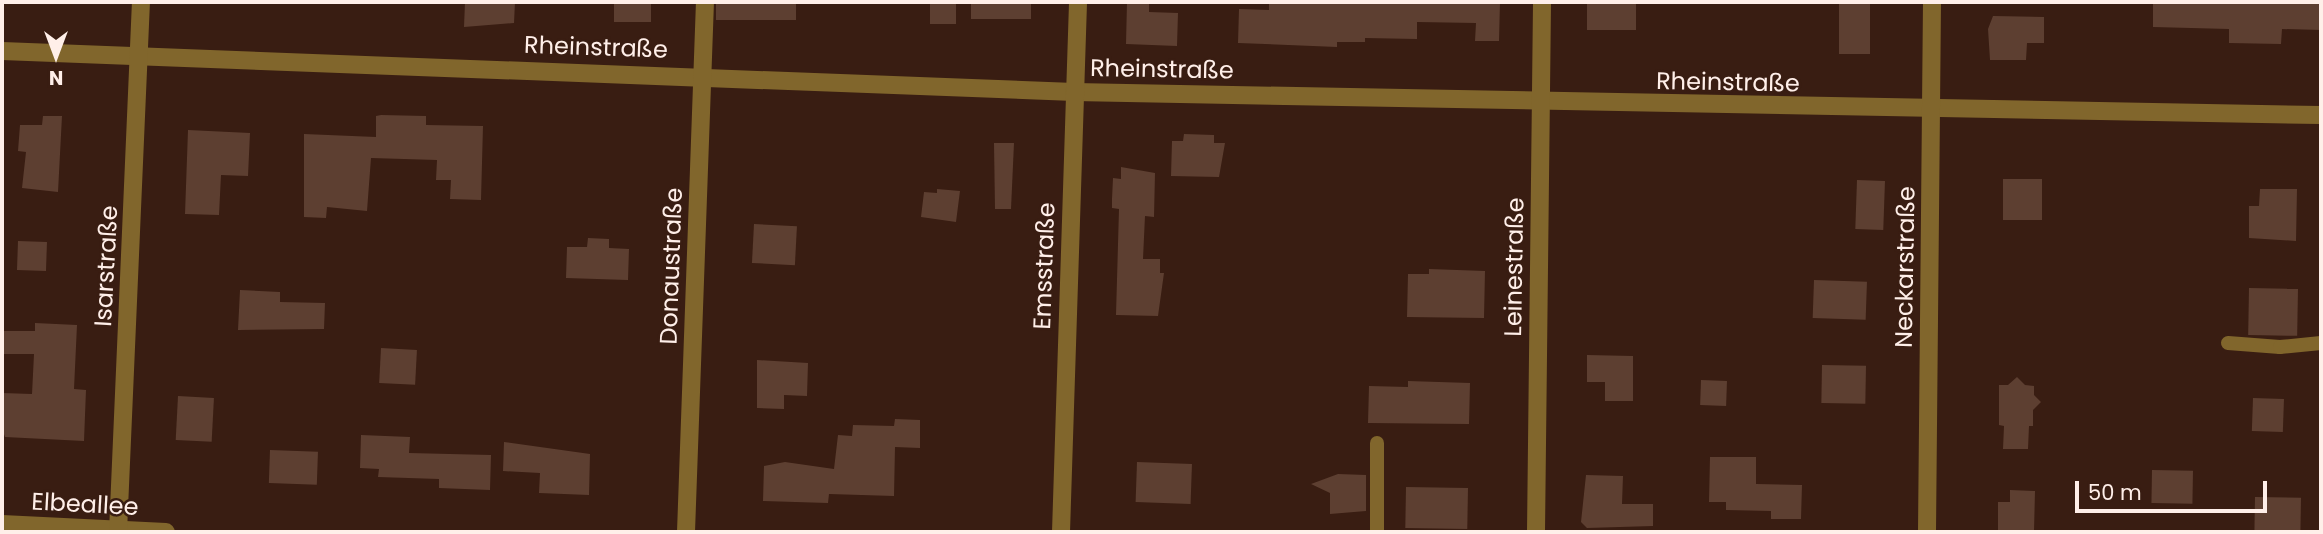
<!DOCTYPE html>
<meta charset="utf-8">
<style>
body{margin:0}
#map{position:relative;width:2323px;height:534px;overflow:hidden;background:#391d12;font-family:Poppins,sans-serif}
div>[style]{position:absolute}
.building>*{inset:0;background:#5d3f31;transform-origin:0 0}
.lane>*{height:14px;margin:-7px;padding:0 7px;transform-origin:7px;border-radius:7px;background:#81662c}
.street>*{height:18px;margin:-9px;padding:0 9px;transform-origin:9px;border-radius:9px;background:#81662c}
span{translate:-50% -50%;white-space:nowrap;text-align:center;line-height:1.15;-webkit-text-stroke:5px #391d12;paint-order:stroke}
.street-label{font-size:24px;color:#ffefe9}
.frame{position:absolute;inset:0;border:4px solid #ffefe9;pointer-events:none}
.north{position:absolute;left:21px;top:21px;width:70px;height:70px;-webkit-text-stroke:5px #391d12;paint-order:stroke;rotate:180deg;font-size:19px;font-weight:700;line-height:28px;text-align:center;color:#ffefe9}
.north::after{content:'';display:block;margin:auto;width:24px;height:32px;background:#ffefe9;clip-path:polygon(50% 0,100% 100%,50% 72%,0 100%)}
.scale{position:absolute;left:2075px;top:481px;width:192px;height:32px;box-sizing:border-box;border:4px solid #ffefe9;border-top:0;padding-left:9px;font-size:21px;line-height:24px;white-space:nowrap;color:#ffefe9;-webkit-text-stroke:5px #391d12;paint-order:stroke}
</style>
<div id="map">
<div class="building">
<div style="clip-path:polygon(465px 2px,515px 2px,514px 23px,464px 27px)"></div>
<div style="left:614px;top:2px;width:37px;height:20px"></div>
<div style="left:716px;top:2px;width:80px;height:18px"></div>
<div style="left:930px;top:2px;width:26px;height:22px"></div>
<div style="left:971px;top:2px;width:60px;height:17px"></div>
<div style="clip-path:polygon(1127px 2px,1149px 2px,1149px 12px,1178px 13px,1177px 46px,1126px 44px)"></div>
<div style="clip-path:polygon(1269px 2px,1500px 2px,1499px 41px,1475px 41px,1476px 23px,1417px 22px,1417px 39px,1365px 38px,1365px 42px,1337px 42px,1337px 47px,1238px 43px,1239px 9px,1269px 10px)"></div>
<div style="left:1587px;top:2px;width:49px;height:28px"></div>
<div style="left:1839px;top:2px;width:31px;height:52px"></div>
<div style="clip-path:polygon(2153px 2px,2321px 2px,2321px 30px,2282px 29px,2281px 44px,2229px 43px,2229px 29px,2153px 27px)"></div>
<div style="clip-path:polygon(1993px 16px,2044px 17px,2044px 43px,2027px 43px,2026px 60px,1990px 60px,1988px 29px)"></div>
<div style="clip-path:polygon(381px 115px,426px 116px,426px 125px,483px 126px,481px 200px,450px 199px,451px 180px,436px 180px,437px 160px,371px 158px,367px 211px,327px 207px,326px 218px,304px 217px,304px 134px,376px 137px,376px 116px)"></div>
<div style="clip-path:polygon(43px 116px,62px 116px,58px 192px,22px 188px,26px 152px,18px 151px,20px 125px,42px 125px)"></div>
<div style="clip-path:polygon(188px 130px,250px 133px,248px 176px,221px 175px,219px 215px,185px 214px)"></div>
<div style="clip-path:polygon(1184px 134px,1214px 135px,1214px 143px,1225px 143px,1219px 177px,1171px 176px,1172px 141px,1183px 141px)"></div>
<div style="clip-path:polygon(994px 143px,1014px 143px,1011px 209px,995px 209px)"></div>
<div style="clip-path:polygon(1121px 167px,1155px 173px,1154px 217px,1145px 216px,1143px 259px,1160px 259px,1160px 273px,1164px 273px,1158px 316px,1116px 315px,1119px 209px,1112px 208px,1112px 199px,1113px 178px,1121px 179px)"></div>
<div style="left:2003px;top:179px;width:39px;height:41px"></div>
<div style="left:1857px;top:180px;width:28px;height:49px;rotate:2deg"></div>
<div style="clip-path:polygon(937px 189px,960px 191px,956px 222px,921px 217px,924px 192px,937px 193px)"></div>
<div style="clip-path:polygon(2260px 189px,2297px 189px,2296px 241px,2249px 238px,2249px 206px,2259px 206px)"></div>
<div style="left:754px;top:224px;width:43px;height:39px;rotate:3deg"></div>
<div style="clip-path:polygon(588px 238px,609px 239px,609px 248px,629px 249px,628px 280px,566px 278px,567px 247px,587px 247px)"></div>
<div style="left:18px;top:241px;width:29px;height:29px;rotate:2deg"></div>
<div style="clip-path:polygon(1429px 269px,1485px 271px,1484px 318px,1407px 317px,1408px 274px,1429px 274px)"></div>
<div style="left:1814px;top:280px;width:53px;height:38px;rotate:2deg"></div>
<div style="left:2249px;top:288px;width:49px;height:47px;rotate:1deg"></div>
<div style="clip-path:polygon(240px 290px,280px 292px,280px 302px,325px 303px,324px 329px,238px 330px)"></div>
<div style="clip-path:polygon(35px 323px,77px 325px,74px 389px,86px 390px,84px 441px,5px 437px,2px 429px,2px 393px,32px 394px,34px 354px,2px 354px,2px 331px,35px 331px)"></div>
<div style="left:381px;top:348px;width:36px;height:35px;rotate:3deg"></div>
<div style="clip-path:polygon(1587px 355px,1633px 356px,1633px 401px,1605px 401px,1605px 382px,1587px 382px)"></div>
<div style="clip-path:polygon(757px 360px,808px 363px,807px 396px,784px 395px,784px 409px,757px 408px)"></div>
<div style="left:1822px;top:365px;width:44px;height:38px;rotate:1deg"></div>
<div style="clip-path:polygon(2017px 377px,2025px 385px,2034px 386px,2034px 395px,2041px 402px,2033px 410px,2033px 426px,2029px 426px,2028px 449px,2003px 449px,2004px 426px,1999px 425px,1999px 385px,2008px 385px)"></div>
<div style="left:1701px;top:380px;width:26px;height:25px;rotate:2deg"></div>
<div style="clip-path:polygon(1408px 381px,1470px 383px,1469px 424px,1368px 423px,1369px 386px,1408px 387px)"></div>
<div style="left:178px;top:396px;width:36px;height:44px;rotate:3deg"></div>
<div style="left:2253px;top:398px;width:31px;height:33px;rotate:2deg"></div>
<div style="clip-path:polygon(895px 419px,920px 420px,920px 448px,895px 447px,894px 496px,829px 494px,828px 503px,763px 501px,764px 466px,785px 462px,834px 469px,838px 435px,852px 436px,853px 425px,894px 426px)"></div>
<div style="clip-path:polygon(361px 435px,410px 437px,409px 453px,491px 455px,490px 490px,439px 488px,439px 479px,378px 477px,379px 469px,360px 468px)"></div>
<div style="clip-path:polygon(504px 442px,590px 454px,589px 495px,539px 493px,540px 473px,503px 471px)"></div>
<div style="left:270px;top:450px;width:48px;height:33px;rotate:2deg"></div>
<div style="clip-path:polygon(1710px 457px,1756px 457px,1756px 484px,1802px 485px,1801px 519px,1771px 519px,1771px 511px,1726px 510px,1726px 502px,1709px 502px)"></div>
<div style="left:1137px;top:462px;width:55px;height:40px;rotate:2deg"></div>
<div style="left:2152px;top:470px;width:41px;height:33px;rotate:1deg"></div>
<div style="clip-path:polygon(1338px 474px,1366px 475px,1366px 511px,1330px 514px,1330px 493px,1311px 484px)"></div>
<div style="clip-path:polygon(1586px 475px,1623px 476px,1622px 504px,1653px 504px,1653px 526px,1587px 528px,1581px 522px)"></div>
<div style="left:1406px;top:487px;width:62px;height:41px;rotate:1deg"></div>
<div style="clip-path:polygon(2010px 490px,2035px 491px,2034px 532px,1998px 532px,1998px 502px,2010px 502px)"></div>
<div style="left:2255px;top:497px;width:46px;height:35px;rotate:1deg"></div>
</div>
<div class="lane">
<div style="left:2228px;top:343px;width:52px;rotate:4.4deg"></div>
<div style="left:2280px;top:347px;width:41px;rotate:-5.6deg"></div>
<div style="left:1377px;top:443px;width:89px;rotate:90deg"></div>
</div>
<div class="street">
<div style="left:2px;top:51px;width:1073px;rotate:2.19deg"></div>
<div style="left:1074px;top:92px;width:1247px;rotate:1.06deg"></div>
<div style="left:2px;top:524px;width:164px;rotate:2.8deg"></div>
<div style="left:118px;top:532px;width:530px;rotate:-87.52deg"></div>
<div style="left:686px;top:532px;width:530px;rotate:-87.95deg"></div>
<div style="left:1061px;top:532px;width:530px;rotate:-88.16deg"></div>
<div style="left:1536px;top:532px;width:530px;rotate:-89.35deg"></div>
<div style="left:1927px;top:532px;width:530px;rotate:-89.46deg"></div>
</div>
<div class="street-label">
<span style="left:596px;top:47px;rotate:2deg">Rheinstraße</span>
<span style="left:1162px;top:69px;rotate:1deg">Rheinstraße</span>
<span style="left:1728px;top:82px;rotate:1deg">Rheinstraße</span>
<span style="left:106px;top:266px;rotate:-87deg">Isarstraße</span>
<span style="left:671px;top:266px;rotate:-88deg">Donaustraße</span>
<span style="left:1044px;top:266px;rotate:-88deg">Emsstraße</span>
<span style="left:1514px;top:267px;rotate:-89deg">Leinestraße</span>
<span style="left:1905px;top:267px;rotate:-89deg">Neckarstraße</span>
<span style="left:85px;top:504px;rotate:3deg">Elbeallee</span>
</div>
<div class="frame"></div>
<div class="north">N</div>
<div class="scale">50 m</div>
</div>
